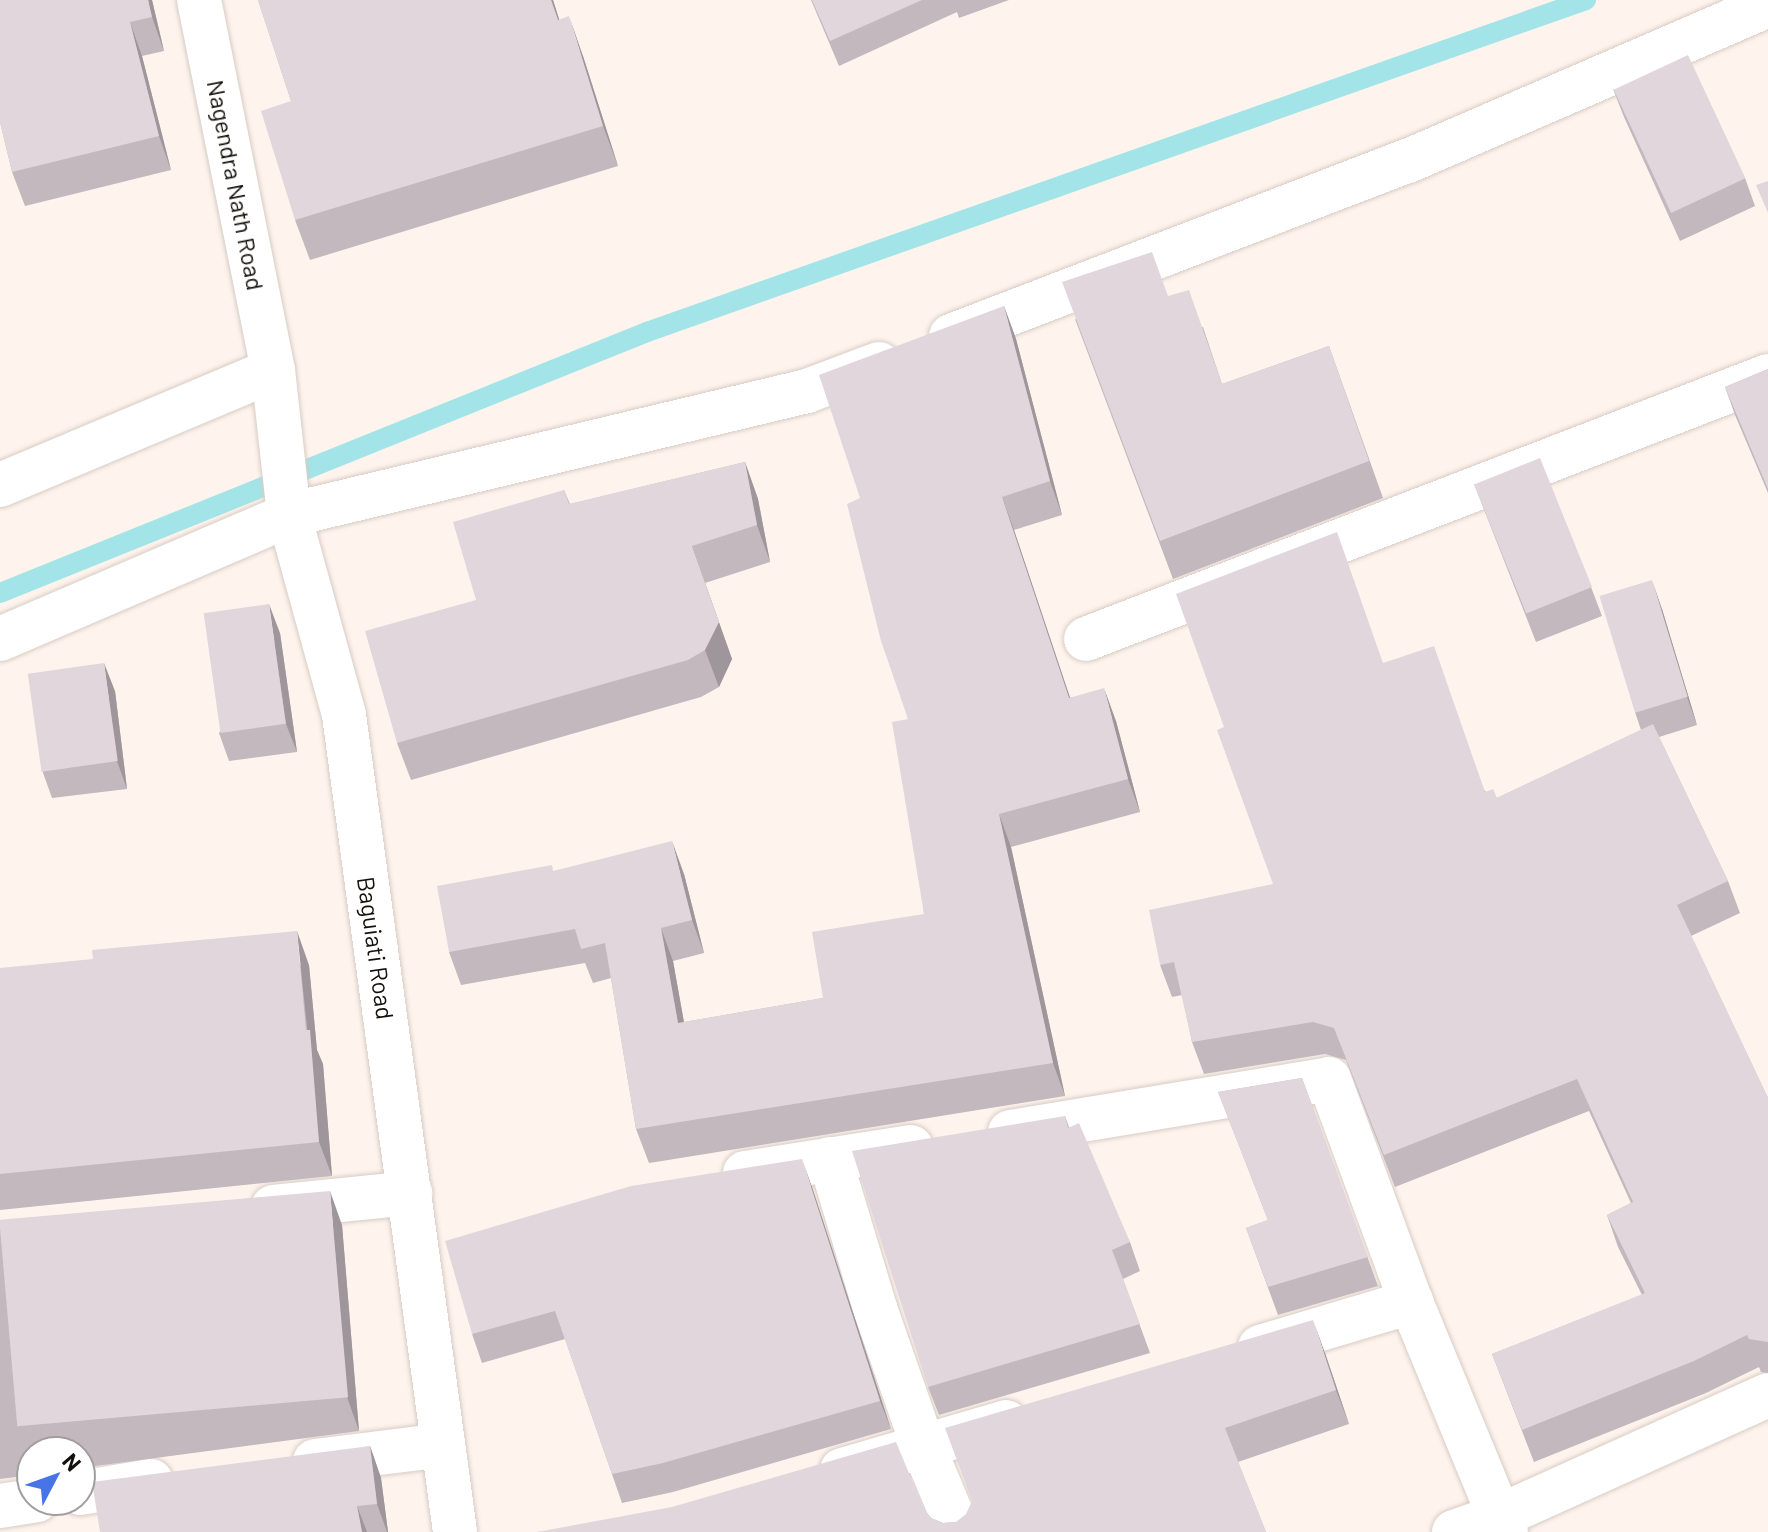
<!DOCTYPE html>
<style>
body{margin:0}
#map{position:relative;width:1768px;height:1532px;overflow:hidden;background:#fff4ed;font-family:Barlow,sans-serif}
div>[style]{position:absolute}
.stream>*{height:20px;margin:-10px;padding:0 10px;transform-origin:10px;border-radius:10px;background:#a2e4e7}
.roads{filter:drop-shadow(0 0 2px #d6ccc5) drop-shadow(0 0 2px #d6ccc5)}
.minor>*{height:44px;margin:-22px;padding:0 22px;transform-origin:22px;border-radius:22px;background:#fff}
.tertiary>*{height:44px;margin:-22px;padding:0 22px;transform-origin:22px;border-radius:22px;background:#fff}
.wall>*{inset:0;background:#c2b8bd}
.shaded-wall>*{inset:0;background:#9e969a}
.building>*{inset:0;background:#e1d6dc;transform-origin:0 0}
span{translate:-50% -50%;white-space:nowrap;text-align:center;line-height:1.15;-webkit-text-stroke:7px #fff;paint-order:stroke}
.street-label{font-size:24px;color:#13100d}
.north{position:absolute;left:16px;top:1436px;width:80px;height:80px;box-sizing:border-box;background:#fff;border:2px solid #a19f9e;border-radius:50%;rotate:49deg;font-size:22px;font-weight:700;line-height:32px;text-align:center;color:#13100d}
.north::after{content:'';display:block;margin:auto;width:28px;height:36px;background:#4774e6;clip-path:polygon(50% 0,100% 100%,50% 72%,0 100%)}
</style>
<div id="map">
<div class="stream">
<div style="left:0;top:593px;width:698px;rotate:-21.97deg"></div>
<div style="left:647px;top:332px;width:996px;rotate:-19.47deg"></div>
</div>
<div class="roads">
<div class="minor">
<div style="left:951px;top:336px;width:489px;rotate:-21deg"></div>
<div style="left:1408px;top:161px;width:392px;rotate:-23.4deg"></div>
<div style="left:0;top:485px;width:296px;rotate:-22.8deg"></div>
<div style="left:0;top:639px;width:314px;rotate:-23.2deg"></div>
<div style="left:289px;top:515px;width:533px;rotate:-13.46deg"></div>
<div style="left:807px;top:391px;width:77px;rotate:-20.6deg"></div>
<div style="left:1086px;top:639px;width:731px;rotate:-21.09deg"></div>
<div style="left:1010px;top:1132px;width:323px;rotate:-9.4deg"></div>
<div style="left:1329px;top:1079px;width:238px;rotate:69.8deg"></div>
<div style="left:1411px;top:1302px;width:249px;rotate:67.6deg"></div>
<div style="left:830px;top:1159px;width:159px;rotate:73.2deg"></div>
<div style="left:876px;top:1311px;width:143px;rotate:70.8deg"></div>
<div style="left:923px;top:1446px;width:93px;rotate:67.3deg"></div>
<div style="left:745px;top:1173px;width:168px;rotate:-8.9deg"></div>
<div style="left:273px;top:1207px;width:138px;rotate:-5.8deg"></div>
<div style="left:1260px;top:1347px;width:158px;rotate:-16.6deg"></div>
<div style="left:315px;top:1461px;width:129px;rotate:-7.1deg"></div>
<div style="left:842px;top:1470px;width:171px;rotate:-16.3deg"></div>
<div style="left:80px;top:1493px;width:72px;rotate:-9.6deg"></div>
<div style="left:0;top:1506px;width:37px;rotate:-9deg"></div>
<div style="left:1454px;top:1532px;width:49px;rotate:-19.2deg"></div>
<div style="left:1500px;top:1516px;width:294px;rotate:-24.3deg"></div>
</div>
<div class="tertiary">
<div style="left:199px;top:0;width:377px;rotate:78.7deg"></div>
<div style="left:273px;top:370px;width:146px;rotate:83.7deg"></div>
<div style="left:289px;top:515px;width:207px;rotate:74.6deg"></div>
<div style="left:344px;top:715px;width:825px;rotate:82.26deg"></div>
</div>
</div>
<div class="wall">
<div style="clip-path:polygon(152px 0,164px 51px,142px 56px,171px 170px,25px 206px,12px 172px,0 122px)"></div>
<div style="clip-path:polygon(258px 0,553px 0,559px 19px,583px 56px,618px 166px,310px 260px,295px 220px,291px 101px)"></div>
<div style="clip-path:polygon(811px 0,1009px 0,959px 18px,957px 12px,839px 66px)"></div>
<div style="clip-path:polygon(1613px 89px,1745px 178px,1755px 206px,1680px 241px,1624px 117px)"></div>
<div style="clip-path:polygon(1004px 306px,1016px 339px,1062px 515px,1014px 530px,1070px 697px,1116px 721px,1140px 812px,1011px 847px,1065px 1096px,649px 1163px,636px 1129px,611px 978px,593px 983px,585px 963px,461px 985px,449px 952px,554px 871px,684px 874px,704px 953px,673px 961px,684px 1022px,823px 998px,924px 914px,908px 719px,860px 498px)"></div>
<div style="clip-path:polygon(1075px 319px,1203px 327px,1222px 384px,1329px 346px,1383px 498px,1173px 579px)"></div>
<div style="clip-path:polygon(1768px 369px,1768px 493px,1735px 415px,1725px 387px)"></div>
<div style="clip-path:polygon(745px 462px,758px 499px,770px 562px,705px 583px,732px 659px,719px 687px,701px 697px,411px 780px,397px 743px,476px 600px,564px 490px,570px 504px)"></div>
<div style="clip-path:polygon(1474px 484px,1591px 587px,1602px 616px,1536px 642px)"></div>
<div style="clip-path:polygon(1662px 609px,1697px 725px,1659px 737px,1728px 881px,1740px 913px,1691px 936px,1768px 1098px,1768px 1373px,1761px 1372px,1759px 1367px,1706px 1393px,1534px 1462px,1492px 1354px,1642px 1295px,1618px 1247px,1607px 1215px,1631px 1203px,1589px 1111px,1395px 1187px,1346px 1060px,1325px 1054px,1204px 1074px,1192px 1042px,1182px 995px,1172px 997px,1160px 965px,1273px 884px,1383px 663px,1486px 792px,1497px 798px,1641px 730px,1635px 712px)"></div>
<div style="clip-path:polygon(280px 633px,297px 752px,229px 761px,219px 733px)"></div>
<div style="clip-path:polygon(115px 691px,127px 789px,52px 798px,42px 770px)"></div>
<div style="clip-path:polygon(309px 965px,317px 1050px,323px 1064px,332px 1176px,0 1210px,0 968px)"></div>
<div style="clip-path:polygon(1302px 1078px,1378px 1286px,1278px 1315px,1246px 1228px,1268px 1220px,1218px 1092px)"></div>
<div style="clip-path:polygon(1065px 1116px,1069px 1127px,1130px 1242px,1140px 1271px,1123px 1279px,1150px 1353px,939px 1415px,928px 1387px)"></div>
<div style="clip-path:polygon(812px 1187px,891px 1429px,673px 1492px,622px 1503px,565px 1339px,482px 1363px,472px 1334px)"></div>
<div style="clip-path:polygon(0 1225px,342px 1225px,359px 1431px,80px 1468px,80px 1452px,32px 1452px,32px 1475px,0 1479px)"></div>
<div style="clip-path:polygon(1325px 1353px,1349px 1424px,1238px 1462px,1266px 1532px,537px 1532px,924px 1509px,931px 1518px,943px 1523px,956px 1522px)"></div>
<div style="clip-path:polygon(370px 1446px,381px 1478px,388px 1532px,100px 1532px)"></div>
</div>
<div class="shaded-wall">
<div style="clip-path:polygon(148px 0,152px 0,164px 51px,152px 17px)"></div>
<div style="clip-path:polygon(551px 0,553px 0,572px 60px)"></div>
<div style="clip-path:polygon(569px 16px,583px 56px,618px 166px,603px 126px)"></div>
<div style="clip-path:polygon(130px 22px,142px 56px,171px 170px,159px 136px)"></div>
<div style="clip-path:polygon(1004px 306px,1016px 339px,1062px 515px,1050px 481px)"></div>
<div style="clip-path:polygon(745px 462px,758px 499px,770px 562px,757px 525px)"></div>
<div style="clip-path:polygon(1002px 497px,1014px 530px,1081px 731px,1069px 698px)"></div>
<div style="clip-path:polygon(692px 546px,732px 659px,719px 687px,705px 650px)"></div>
<div style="clip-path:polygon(1652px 580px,1662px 609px,1697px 725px,1687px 697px)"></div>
<div style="clip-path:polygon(269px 604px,280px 633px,297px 752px,286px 724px)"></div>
<div style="clip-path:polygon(104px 663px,115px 691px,127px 789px,117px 761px)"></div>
<div style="clip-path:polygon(1104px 688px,1116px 721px,1140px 812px,1128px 779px)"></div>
<div style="clip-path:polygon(999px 814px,1011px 847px,1065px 1096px,1053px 1063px)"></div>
<div style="clip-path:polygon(672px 841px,684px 874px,704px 953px,692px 920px)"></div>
<div style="clip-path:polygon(661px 928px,673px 961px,690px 1056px,678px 1023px)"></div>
<div style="clip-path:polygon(297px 931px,309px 965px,317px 1050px,323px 1064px,332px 1176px,319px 1142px)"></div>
<div style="clip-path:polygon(802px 1159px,812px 1187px,891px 1429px,880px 1401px)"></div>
<div style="clip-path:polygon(330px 1191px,342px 1225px,359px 1431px,347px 1397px)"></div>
<div style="clip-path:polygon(1313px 1320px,1325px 1353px,1349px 1424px,1336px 1390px)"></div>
<div style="clip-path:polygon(370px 1446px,381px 1478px,388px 1532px,387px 1532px,377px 1504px)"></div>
<div style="clip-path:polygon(357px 1506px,367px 1532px,362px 1532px)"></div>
</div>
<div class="building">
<div style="clip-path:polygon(0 0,148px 0,152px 17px,130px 22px,159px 136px,12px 172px,0 122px)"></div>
<div style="clip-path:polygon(258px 0,551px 0,558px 20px,569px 16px,603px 126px,295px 220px,261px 111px,291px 101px)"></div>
<div style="clip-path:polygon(812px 0,922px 0,830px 41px)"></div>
<div style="left:1688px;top:55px;width:136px;height:82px;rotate:65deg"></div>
<div style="clip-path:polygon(1768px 181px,1768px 213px,1756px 185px)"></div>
<div style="clip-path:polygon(1152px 252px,1168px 296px,1189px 290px,1222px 384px,1329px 346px,1369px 461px,1160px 541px,1062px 282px)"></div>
<div style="clip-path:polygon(1004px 306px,1050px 481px,1002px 497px,1069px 698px,1104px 688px,1128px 779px,999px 814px,1053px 1063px,636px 1129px,605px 943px,581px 949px,575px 929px,449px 952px,437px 886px,552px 865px,553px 871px,672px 841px,692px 920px,661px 928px,678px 1023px,823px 998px,812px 932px,924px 914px,892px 722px,908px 719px,881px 641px,847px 504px,860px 498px,819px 375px)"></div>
<div style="clip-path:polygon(1768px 369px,1768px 489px,1725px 387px)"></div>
<div style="left:1540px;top:458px;width:139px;height:71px;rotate:68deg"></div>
<div style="clip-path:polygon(745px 462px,757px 525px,692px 546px,719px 622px,705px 650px,688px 660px,397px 743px,365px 631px,476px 600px,453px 522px,564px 490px,569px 504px)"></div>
<div style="clip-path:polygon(1337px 532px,1383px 663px,1434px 646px,1485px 792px,1493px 789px,1497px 798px,1653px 724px,1728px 881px,1677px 905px,1768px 1098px,1768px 1342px,1749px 1339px,1747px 1335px,1694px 1361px,1522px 1430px,1492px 1354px,1645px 1293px,1607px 1215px,1633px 1202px,1577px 1079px,1384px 1155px,1334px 1028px,1313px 1022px,1192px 1042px,1174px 962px,1160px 965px,1149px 910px,1273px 884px,1217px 730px,1224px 727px,1176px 594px)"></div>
<div style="left:1652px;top:580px;width:122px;height:55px;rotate:73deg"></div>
<div style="left:269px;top:604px;width:121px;height:66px;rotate:82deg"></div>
<div style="left:104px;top:663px;width:99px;height:77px;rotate:82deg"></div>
<div style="clip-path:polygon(297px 931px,306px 1030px,310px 1030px,319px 1142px,0 1174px,0 968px,93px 959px,92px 950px)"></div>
<div style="clip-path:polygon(1302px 1078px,1368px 1257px,1268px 1287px,1246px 1228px,1268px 1220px,1218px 1092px)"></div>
<div style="clip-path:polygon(1065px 1116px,1068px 1128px,1079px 1123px,1130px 1242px,1112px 1250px,1140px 1324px,928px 1387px,852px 1151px)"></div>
<div style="clip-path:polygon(802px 1159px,880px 1401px,663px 1463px,612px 1474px,555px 1311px,472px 1334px,445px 1241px,631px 1186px)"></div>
<div style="left:330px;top:1191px;width:207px;height:332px;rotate:85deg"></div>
<div style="clip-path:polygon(1313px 1320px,1336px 1390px,1225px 1428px,1266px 1532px,537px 1532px,672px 1507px,896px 1442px,924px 1509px,931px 1518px,943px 1523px,956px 1522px,966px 1514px,972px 1501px,945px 1428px)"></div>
<div style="clip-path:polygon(370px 1446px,377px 1504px,357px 1506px,362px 1532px,100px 1532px,92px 1482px)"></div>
</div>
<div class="street-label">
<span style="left:236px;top:185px;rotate:79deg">Nagendra Nath Road</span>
<span style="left:376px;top:948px;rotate:82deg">Baguiati Road</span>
</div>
<div class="north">N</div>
</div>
